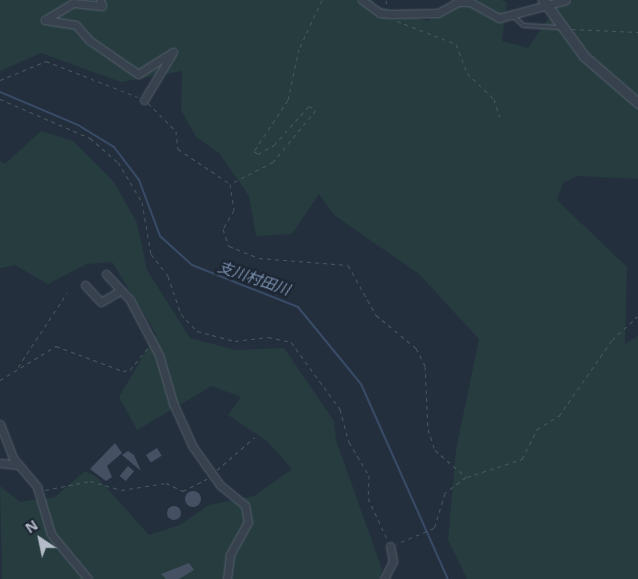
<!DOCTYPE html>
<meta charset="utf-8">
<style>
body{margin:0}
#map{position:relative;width:638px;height:579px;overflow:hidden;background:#242f3e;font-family:"Open Sans","Noto Sans JP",sans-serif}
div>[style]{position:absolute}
.green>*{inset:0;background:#263c3f}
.stream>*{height:2px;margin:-1px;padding:0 1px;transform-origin:1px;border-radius:1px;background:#394c67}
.building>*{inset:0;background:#455162;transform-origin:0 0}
.round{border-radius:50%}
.path>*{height:1px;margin-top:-0.5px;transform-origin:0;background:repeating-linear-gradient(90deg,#44595c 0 4px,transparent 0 8px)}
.roads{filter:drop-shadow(0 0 1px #565f6c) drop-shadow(0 0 1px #565f6c)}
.service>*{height:3px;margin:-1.5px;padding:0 1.5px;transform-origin:1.5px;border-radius:1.5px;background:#38414e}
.minor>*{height:7px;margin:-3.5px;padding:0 3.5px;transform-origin:3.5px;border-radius:3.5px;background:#38414e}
.tertiary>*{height:9px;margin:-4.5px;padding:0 4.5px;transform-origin:4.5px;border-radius:4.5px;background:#38414e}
span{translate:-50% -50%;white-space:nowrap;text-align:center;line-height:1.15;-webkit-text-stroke:5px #1d2633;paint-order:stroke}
.water-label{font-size:15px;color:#7c92b1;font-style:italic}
.north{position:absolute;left:15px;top:514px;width:50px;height:50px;-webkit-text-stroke:4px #1d2633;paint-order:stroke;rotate:326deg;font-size:14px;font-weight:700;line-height:20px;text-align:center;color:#b4bcc9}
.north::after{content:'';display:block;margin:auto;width:18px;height:22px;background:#b4bcc9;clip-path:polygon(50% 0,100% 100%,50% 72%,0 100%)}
</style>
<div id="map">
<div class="green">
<div style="clip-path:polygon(0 0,372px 0,375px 5px,427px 21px,469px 0,501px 0,507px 2px,502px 41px,528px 48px,555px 9px,550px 0,638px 0,638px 179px,577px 176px,563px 183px,557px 200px,627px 267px,625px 344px,638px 336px,638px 579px,467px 579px,448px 540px,456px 450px,479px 339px,419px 274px,334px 215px,319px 194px,292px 234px,256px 236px,249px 196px,219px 153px,196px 137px,181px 110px,182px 71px,121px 82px,41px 53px,0 71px)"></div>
<div style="clip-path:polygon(41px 131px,73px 141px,114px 182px,137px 223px,147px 270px,190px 338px,236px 350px,284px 348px,334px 421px,336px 440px,382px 569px,380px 579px,2px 579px,0 486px,20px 502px,55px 497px,85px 471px,97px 477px,149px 535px,180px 525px,209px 505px,254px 496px,292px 469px,267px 441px,228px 415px,241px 397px,212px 386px,137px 430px,119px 397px,156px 334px,112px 262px,87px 264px,48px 284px,15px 265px,0 268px,0 161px,5px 164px)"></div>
</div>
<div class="stream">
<div style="left:0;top:92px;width:85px;rotate:22.9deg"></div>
<div style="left:78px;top:125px;width:42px;rotate:31.4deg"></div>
<div style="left:114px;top:147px;width:41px;rotate:52.9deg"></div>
<div style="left:139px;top:180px;width:60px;rotate:69.4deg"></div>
<div style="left:160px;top:236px;width:43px;rotate:42.2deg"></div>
<div style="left:192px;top:265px;width:114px;rotate:21.6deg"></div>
<div style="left:298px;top:307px;width:99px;rotate:50.7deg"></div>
<div style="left:361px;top:384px;width:214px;rotate:66deg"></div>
</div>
<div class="building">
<div style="clip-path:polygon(115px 443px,122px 453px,107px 466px,112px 477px,106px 481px,90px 469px)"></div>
<div style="left:157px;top:448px;width:9px;height:13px;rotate:58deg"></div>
<div style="clip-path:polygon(128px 451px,134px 455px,141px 471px,122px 455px)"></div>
<div style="left:128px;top:466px;width:8px;height:13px;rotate:40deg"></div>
<div class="round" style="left:185px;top:491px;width:16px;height:16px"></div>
<div class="round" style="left:167px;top:506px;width:14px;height:14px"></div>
<div style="clip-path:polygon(189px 563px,194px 570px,179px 579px,166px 579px,161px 574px)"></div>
</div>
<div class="path">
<div style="left:322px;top:0;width:54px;rotate:115.1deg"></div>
<div style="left:299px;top:49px;width:52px;rotate:102.2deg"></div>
<div style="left:288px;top:100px;width:61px;rotate:123.7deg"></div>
<div style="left:254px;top:151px;width:5px;rotate:37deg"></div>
<div style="left:258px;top:154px;width:18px;rotate:-29deg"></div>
<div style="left:274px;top:145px;width:52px;rotate:-48.1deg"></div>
<div style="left:309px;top:106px;width:8px;rotate:30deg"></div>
<div style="left:316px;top:110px;width:67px;rotate:129.6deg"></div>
<div style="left:273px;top:162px;width:48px;rotate:152.9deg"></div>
<div style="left:230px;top:184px;width:26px;rotate:81deg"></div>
<div style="left:234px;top:210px;width:22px;rotate:120deg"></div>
<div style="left:223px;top:229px;width:18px;rotate:71deg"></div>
<div style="left:229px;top:246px;width:32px;rotate:22deg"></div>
<div style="left:259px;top:258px;width:89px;rotate:4.5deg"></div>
<div style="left:348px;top:265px;width:57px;rotate:60.8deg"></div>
<div style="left:376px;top:315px;width:52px;rotate:39.5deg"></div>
<div style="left:416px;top:348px;width:20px;rotate:63deg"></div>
<div style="left:425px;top:366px;width:63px;rotate:87.3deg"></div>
<div style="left:428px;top:429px;width:22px;rotate:72deg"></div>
<div style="left:435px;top:450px;width:41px;rotate:41.1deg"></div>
<div style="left:466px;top:477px;width:26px;rotate:143deg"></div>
<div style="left:445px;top:493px;width:37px;rotate:107deg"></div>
<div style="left:434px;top:528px;width:41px;rotate:157.2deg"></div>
<div style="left:386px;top:0;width:7px;rotate:82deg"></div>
<div style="left:397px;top:21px;width:63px;rotate:21.3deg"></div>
<div style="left:456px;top:44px;width:31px;rotate:69deg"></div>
<div style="left:467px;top:73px;width:37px;rotate:44deg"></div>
<div style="left:494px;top:99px;width:19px;rotate:72deg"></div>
<div style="left:572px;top:29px;width:66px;rotate:2.6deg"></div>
<div style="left:0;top:80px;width:50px;rotate:-22.4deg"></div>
<div style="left:46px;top:61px;width:99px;rotate:21.4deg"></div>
<div style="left:0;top:99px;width:98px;rotate:23.4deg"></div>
<div style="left:90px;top:138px;width:37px;rotate:41deg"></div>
<div style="left:118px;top:162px;width:47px;rotate:59deg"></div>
<div style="left:142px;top:202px;width:53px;rotate:80.2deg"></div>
<div style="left:151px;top:254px;width:28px;rotate:52deg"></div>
<div style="left:168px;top:276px;width:40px;rotate:71.1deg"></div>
<div style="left:181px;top:314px;width:23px;rotate:47deg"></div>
<div style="left:197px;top:331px;width:39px;rotate:15deg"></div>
<div style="left:235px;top:341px;width:33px;rotate:-7deg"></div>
<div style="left:268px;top:337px;width:24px;rotate:12deg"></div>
<div style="left:291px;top:342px;width:83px;rotate:53.8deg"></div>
<div style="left:340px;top:409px;width:34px;rotate:75deg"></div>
<div style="left:349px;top:442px;width:39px;rotate:59deg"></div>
<div style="left:369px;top:475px;width:23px;rotate:92deg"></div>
<div style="left:368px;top:498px;width:47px;rotate:65.1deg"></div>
<div style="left:148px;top:103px;width:40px;rotate:45deg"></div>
<div style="left:176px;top:131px;width:18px;rotate:84deg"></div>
<div style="left:178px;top:149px;width:61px;rotate:33.7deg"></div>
<div style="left:18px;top:367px;width:89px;rotate:-56.5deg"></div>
<div style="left:0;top:380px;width:66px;rotate:-31.3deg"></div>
<div style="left:56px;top:346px;width:72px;rotate:20.5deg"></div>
<div style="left:123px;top:371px;width:7px;rotate:-8deg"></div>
<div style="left:130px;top:370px;width:28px;rotate:-51deg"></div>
<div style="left:217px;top:470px;width:50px;rotate:-41deg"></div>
<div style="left:467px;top:477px;width:58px;rotate:-18.1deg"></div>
<div style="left:522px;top:459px;width:34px;rotate:-63deg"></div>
<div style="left:537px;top:429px;width:26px;rotate:-31deg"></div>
<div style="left:559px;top:416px;width:93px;rotate:-55.1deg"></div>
<div style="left:612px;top:340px;width:35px;rotate:-43deg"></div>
<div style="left:45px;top:490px;width:46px;rotate:-11.3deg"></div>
<div style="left:90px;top:481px;width:32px;rotate:16deg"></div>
<div style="left:121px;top:490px;width:46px;rotate:-8.8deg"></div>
<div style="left:166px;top:483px;width:19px;rotate:25deg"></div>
<div style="left:183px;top:491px;width:27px;rotate:-27deg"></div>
</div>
<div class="roads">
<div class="service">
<div style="left:512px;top:15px;width:15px;rotate:42deg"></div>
<div style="left:523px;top:25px;width:36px;rotate:3deg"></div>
</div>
<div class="minor">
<div style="left:100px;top:0;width:6px;rotate:72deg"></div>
<div style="left:102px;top:6px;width:29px;rotate:-174deg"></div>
<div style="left:73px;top:3px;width:33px;rotate:149deg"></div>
<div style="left:45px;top:20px;width:31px;rotate:9deg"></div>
<div style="left:76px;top:25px;width:20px;rotate:49deg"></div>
<div style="left:89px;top:40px;width:60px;rotate:34.8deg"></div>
<div style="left:138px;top:74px;width:41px;rotate:-32.2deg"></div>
<div style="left:173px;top:52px;width:56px;rotate:121.1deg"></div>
<div style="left:362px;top:0;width:22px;rotate:36deg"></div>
<div style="left:380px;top:13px;width:11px;rotate:5deg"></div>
<div style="left:391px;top:14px;width:47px;rotate:-1.2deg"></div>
<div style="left:438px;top:13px;width:23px;rotate:-29deg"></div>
<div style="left:458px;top:2px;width:12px"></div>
<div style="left:470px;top:2px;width:33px;rotate:29deg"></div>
<div style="left:499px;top:18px;width:69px;rotate:-15deg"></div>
<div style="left:106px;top:274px;width:35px;rotate:47deg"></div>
<div style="left:130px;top:300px;width:62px;rotate:62.2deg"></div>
<div style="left:159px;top:355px;width:50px;rotate:73.7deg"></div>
<div style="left:173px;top:403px;width:48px;rotate:65.6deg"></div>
<div style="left:193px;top:447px;width:47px;rotate:54.6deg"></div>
<div style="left:220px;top:485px;width:32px;rotate:39deg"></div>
<div style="left:245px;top:505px;width:17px;rotate:80deg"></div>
<div style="left:248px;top:522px;width:38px;rotate:119deg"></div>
<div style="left:230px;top:555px;width:24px;rotate:97deg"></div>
<div style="left:85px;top:285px;width:23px;rotate:47deg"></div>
<div style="left:101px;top:302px;width:23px;rotate:-31deg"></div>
<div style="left:0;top:424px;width:36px;rotate:69deg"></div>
<div style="left:13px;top:458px;width:38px;rotate:50deg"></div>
<div style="left:37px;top:487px;width:49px;rotate:73.4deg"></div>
<div style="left:51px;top:534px;width:58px;rotate:50.6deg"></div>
<div style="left:0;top:463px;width:19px;rotate:6deg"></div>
<div style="left:384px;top:579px;width:20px;rotate:-63deg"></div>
<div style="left:393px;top:561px;width:15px;rotate:-101deg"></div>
</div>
<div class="tertiary">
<div style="left:543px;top:0;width:69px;rotate:53.8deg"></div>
<div style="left:584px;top:56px;width:72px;rotate:41deg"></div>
</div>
</div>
<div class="water-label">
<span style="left:254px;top:278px;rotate:19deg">支川村田川</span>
</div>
<div class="north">N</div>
</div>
